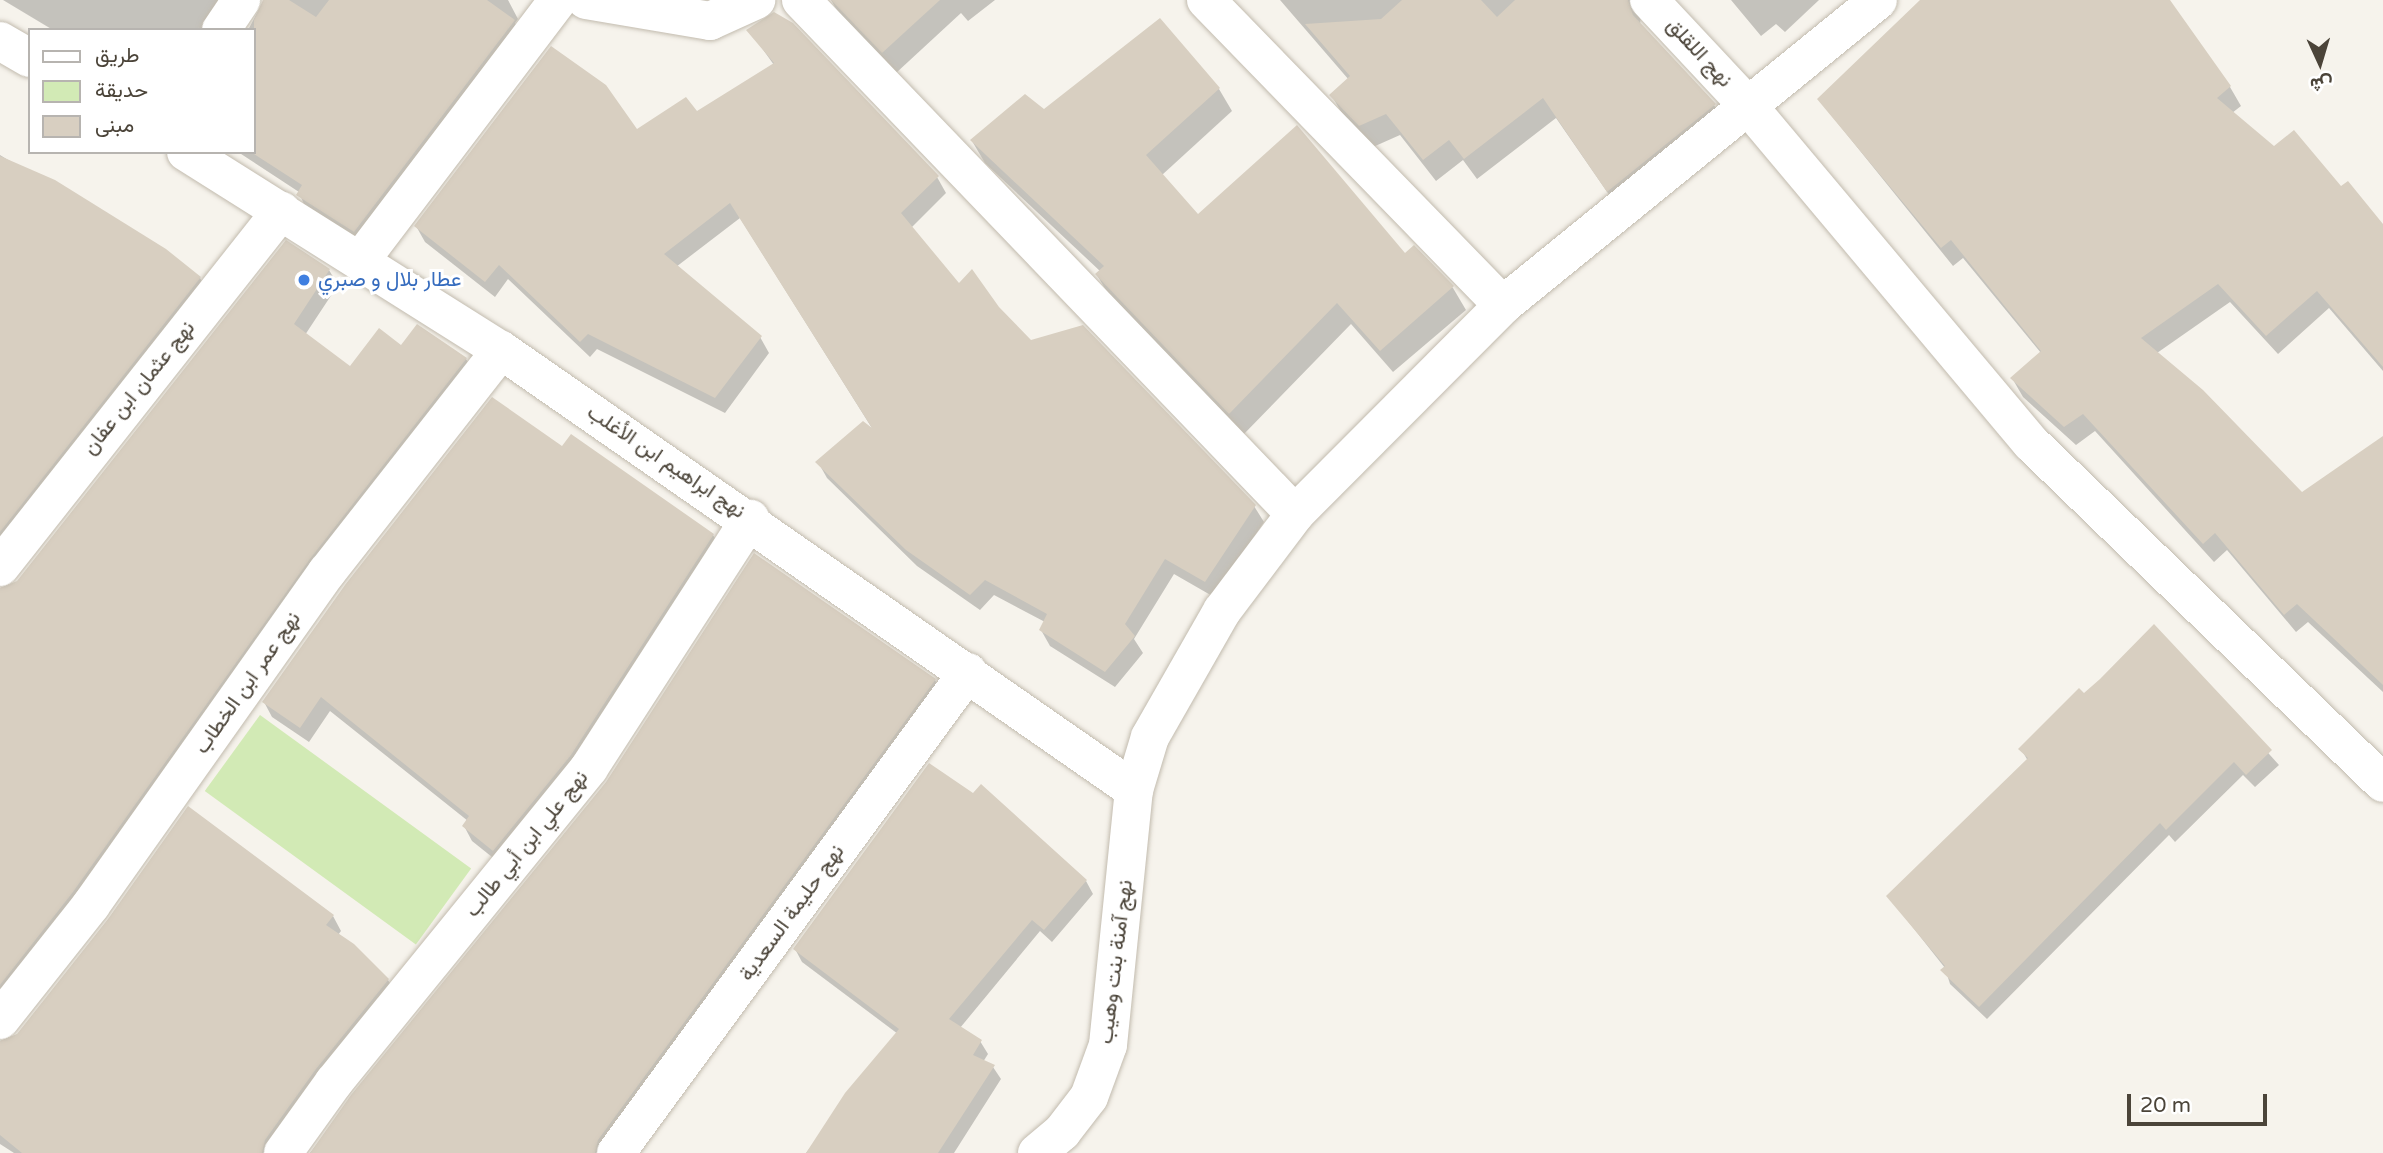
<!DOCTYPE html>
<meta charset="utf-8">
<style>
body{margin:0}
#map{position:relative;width:2383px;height:1153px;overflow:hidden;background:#f6f3ec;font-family:"Varela Round",Vazirmatn,sans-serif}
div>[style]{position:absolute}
.green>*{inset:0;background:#d2eab5;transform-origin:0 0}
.shadow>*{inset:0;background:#0003}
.building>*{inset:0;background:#d8cfc1}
.roads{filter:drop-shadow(0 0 2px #c2bbae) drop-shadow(0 0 2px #c2bbae)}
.minor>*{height:38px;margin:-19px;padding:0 19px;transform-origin:19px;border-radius:19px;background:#fff}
.dots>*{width:19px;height:19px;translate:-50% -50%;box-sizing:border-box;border:4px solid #fff;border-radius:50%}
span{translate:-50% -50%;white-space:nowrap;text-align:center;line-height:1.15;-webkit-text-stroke:6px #fff;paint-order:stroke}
.street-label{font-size:21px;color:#4b4439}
.shop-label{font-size:21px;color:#366cbe}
.left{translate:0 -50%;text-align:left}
.legend{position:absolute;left:28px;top:28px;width:228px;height:126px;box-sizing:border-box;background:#fff;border:2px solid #b7b4b0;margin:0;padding:9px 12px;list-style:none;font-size:21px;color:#4b4439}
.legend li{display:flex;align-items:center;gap:14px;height:35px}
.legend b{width:35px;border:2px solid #b7b4b0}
.north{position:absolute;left:2285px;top:28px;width:70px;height:70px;-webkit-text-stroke:5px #fff;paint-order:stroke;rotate:176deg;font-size:19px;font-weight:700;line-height:28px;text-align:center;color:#4b4439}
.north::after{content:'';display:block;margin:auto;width:24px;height:32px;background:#4b4439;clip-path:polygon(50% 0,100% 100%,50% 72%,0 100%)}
.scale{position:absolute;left:2127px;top:1094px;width:140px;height:32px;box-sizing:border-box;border:4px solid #4b4439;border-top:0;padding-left:9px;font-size:21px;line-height:24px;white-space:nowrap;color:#4b4439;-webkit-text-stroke:5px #fff;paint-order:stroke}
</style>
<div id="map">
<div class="green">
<div style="left:260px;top:715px;width:261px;height:94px;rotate:36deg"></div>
</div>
<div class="shadow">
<div style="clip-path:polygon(240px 0,217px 30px,53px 30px,3px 0)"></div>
<div style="clip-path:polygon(264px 0,508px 0,518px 19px,515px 23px,523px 38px,364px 247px,307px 212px,299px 192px,238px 152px,254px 152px,254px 30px,248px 30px)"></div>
<div style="clip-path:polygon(831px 0,995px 0,968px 21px,961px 13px,896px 73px,841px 17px)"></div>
<div style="clip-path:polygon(1280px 0,1634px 0,1641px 14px,1640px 25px,1714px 105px,1727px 126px,1621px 212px,1556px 118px,1477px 179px,1463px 160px,1436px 181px,1400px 135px,1373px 147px,1344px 117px,1332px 96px,1349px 80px)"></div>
<div style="clip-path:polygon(1731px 0,1819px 0,1785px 32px,1776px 24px,1761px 36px)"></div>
<div style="clip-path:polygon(2155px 0,2174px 8px,2230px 87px,2241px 106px,2232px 113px,2274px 149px,2341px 188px,2383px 226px,2383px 371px,2329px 308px,2278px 354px,2230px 302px,2157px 353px,2302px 494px,2383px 437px,2383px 692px,2308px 622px,2296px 632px,2227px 550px,2214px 562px,2095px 431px,2076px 445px,2023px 397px,2012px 378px,2041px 353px,1963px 258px,1953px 266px,1819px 100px)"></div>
<div style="clip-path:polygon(749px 30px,937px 177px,946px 193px,911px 228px,959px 286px,997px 309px,1030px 342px,1254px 506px,1264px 522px,1214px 597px,1174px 574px,1134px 639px,1143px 653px,1115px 687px,1050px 646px,1041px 630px,1045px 622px,994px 595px,980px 610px,917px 566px,827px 478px,818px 462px,875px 433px,740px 218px,676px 267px,760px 337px,769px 353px,725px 413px,597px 349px,590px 357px,508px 279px,495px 297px,425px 242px,416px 226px,637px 131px,696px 113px,774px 65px)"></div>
<div style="clip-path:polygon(1219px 89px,1232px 111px,1162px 175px,1198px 216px,1405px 255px,1414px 247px,1453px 288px,1466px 310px,1393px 372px,1351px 324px,1243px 435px,1110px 297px,1097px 275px,1101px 272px,985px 163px,972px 141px,1044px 111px)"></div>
<div style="clip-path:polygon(0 155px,200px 278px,209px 293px,0 557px)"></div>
<div style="clip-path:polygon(329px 270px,338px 285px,305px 335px,350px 368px,401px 347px,466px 359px,475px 374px,0 1010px,0 588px,18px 582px)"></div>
<div style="clip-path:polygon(713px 535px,722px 550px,502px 865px,472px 841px,464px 826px,468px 821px,330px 711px,309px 742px,272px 717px,264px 702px)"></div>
<div style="clip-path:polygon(2154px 626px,2279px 765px,2255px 787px,2243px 775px,2175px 842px,2169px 835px,1987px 1019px,1950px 984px,1945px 968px,1888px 896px,2028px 761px,2021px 749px,2084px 696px)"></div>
<div style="clip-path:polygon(935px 680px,943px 695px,608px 1153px,310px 1153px,607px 783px)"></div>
<div style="clip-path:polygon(1086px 881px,1093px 894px,1052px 942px,1040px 931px,960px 1028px,980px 1041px,988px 1054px,983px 1062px,993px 1067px,1001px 1079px,954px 1153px,806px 1153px,898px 1034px,802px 962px,795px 949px)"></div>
<div style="clip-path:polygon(333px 916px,341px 931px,338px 935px,388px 980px,397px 995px,275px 1153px,14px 1153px,0 1144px,0 1041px)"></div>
</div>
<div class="building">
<div style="clip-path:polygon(263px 0,289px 0,316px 17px,329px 0,487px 0,515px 20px,354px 232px,296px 195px,302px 185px,254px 154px,254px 20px)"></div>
<div style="clip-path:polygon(831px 0,940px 0,882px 53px)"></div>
<div style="clip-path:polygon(1402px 0,1481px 0,1497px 17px,1515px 0,1628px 0,1633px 15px,1716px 104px,1607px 192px,1543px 98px,1464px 159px,1449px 140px,1423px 160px,1386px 114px,1359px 126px,1329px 95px,1350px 76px,1305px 24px,1381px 19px)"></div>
<div style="clip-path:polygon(1920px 0,2170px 0,2231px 86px,2217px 98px,2274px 146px,2294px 130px,2341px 186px,2348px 181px,2383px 224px,2383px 367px,2317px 291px,2266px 336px,2218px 284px,2141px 338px,2203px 390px,2302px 492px,2383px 436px,2383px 685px,2297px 604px,2284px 615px,2215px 533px,2203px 544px,2083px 414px,2064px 427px,2010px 378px,2041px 351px,1951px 240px,1941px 248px,1817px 99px)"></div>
<div style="clip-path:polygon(774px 12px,793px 23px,939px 176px,901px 213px,959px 283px,972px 269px,999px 307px,1031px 340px,1083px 325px,1256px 505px,1205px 582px,1165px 559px,1125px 624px,1135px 636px,1105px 672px,1039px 630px,1047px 614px,985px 580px,970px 595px,906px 550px,815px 462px,863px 421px,872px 428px,730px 203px,664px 254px,762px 336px,715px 398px,588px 334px,580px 342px,499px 265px,485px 282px,414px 226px,551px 46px,606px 85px,637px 129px,686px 97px,697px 111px,774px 63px,746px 30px)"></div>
<div style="clip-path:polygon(1160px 18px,1220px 88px,1146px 155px,1198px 214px,1297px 125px,1405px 253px,1414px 245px,1454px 286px,1380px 351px,1337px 303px,1229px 414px,1095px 274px,1104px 266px,970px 140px,1025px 94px,1044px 109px)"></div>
<div style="clip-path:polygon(0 156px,55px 180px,166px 249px,201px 277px,0 532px)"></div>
<div style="clip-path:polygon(286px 240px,330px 269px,294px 324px,350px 366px,379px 328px,401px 345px,417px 324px,467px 358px,310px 559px,73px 892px,0 985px,0 588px,17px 581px)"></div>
<div style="clip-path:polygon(492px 397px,562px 446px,571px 434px,714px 534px,571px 755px,493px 851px,462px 826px,469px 816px,321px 697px,300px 728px,262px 702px,345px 585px)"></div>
<div style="clip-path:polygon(754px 553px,936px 679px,598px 1140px,595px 1153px,310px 1153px,351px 1095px,606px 782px)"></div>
<div style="clip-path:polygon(2154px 624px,2272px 750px,2246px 775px,2234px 762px,2166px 830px,2160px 823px,1979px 1007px,1940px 970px,1945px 966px,1886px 896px,2028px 758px,2018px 749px,2079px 688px,2084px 693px,2100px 679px)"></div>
<div style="clip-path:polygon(929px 763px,973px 793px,981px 784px,1087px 880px,1044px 930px,1032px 920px,949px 1019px,982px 1040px,973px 1055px,995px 1065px,938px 1153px,806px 1153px,845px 1093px,899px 1029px,793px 949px)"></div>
<div style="clip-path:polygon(188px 806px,334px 915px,326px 925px,354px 944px,389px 979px,316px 1069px,265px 1140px,262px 1153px,22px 1153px,0 1135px,0 1041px,17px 1034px,108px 919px)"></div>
</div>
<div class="roads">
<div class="minor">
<div style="left:586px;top:0;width:126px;rotate:9.6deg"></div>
<div style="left:710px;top:21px;width:51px;rotate:-24.5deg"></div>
<div style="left:801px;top:0;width:713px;rotate:46.14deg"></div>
<div style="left:1206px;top:0;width:426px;rotate:45.8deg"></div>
<div style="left:1649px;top:0;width:146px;rotate:46.9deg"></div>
<div style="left:1749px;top:107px;width:439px;rotate:50deg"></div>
<div style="left:2031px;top:443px;width:489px;rotate:44deg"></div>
<div style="left:221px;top:30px;width:36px;rotate:-56deg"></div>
<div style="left:0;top:41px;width:34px;rotate:30deg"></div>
<div style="left:186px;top:152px;width:372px;rotate:32.2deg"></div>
<div style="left:501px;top:350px;width:771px;rotate:34.8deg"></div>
<div style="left:360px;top:261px;width:328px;rotate:-52.8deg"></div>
<div style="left:0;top:567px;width:454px;rotate:-51.7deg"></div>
<div style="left:0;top:1020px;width:147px;rotate:-51.6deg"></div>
<div style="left:91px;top:905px;width:408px;rotate:-54.7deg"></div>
<div style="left:327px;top:572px;width:282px;rotate:-51.9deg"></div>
<div style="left:283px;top:1153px;width:87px;rotate:-54.3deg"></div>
<div style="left:334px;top:1082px;width:405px;rotate:-50.9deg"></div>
<div style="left:589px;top:768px;width:297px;rotate:-57.1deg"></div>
<div style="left:616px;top:1153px;width:596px;rotate:-53.8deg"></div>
<div style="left:1037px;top:1153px;width:33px;rotate:-40deg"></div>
<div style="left:1062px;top:1132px;width:44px;rotate:-52.4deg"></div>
<div style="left:1089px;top:1097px;width:55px;rotate:-69.9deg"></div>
<div style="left:1108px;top:1045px;width:256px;rotate:-84.2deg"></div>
<div style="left:1134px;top:790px;width:55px;rotate:-73.2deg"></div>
<div style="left:1150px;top:737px;width:145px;rotate:-60.3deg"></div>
<div style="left:1222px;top:611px;width:121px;rotate:-53deg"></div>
<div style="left:1295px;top:514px;width:295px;rotate:-45.1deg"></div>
<div style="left:1503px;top:305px;width:483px;rotate:-39.1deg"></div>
</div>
</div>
<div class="dots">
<div style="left:304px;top:280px;background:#3f7fe0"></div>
</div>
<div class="street-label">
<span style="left:1699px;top:53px;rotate:47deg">نهج اللقلق</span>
<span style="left:139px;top:388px;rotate:-51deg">نهج عثمان ابن عفان</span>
<span style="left:666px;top:462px;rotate:34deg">نهج ابراهيم ابن الأغلب</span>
<span style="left:248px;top:683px;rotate:-55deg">نهج عمر ابن الخطاب</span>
<span style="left:527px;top:844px;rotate:-51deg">نهج علي ابن أبي طالب</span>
<span style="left:792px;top:913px;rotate:-54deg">نهج حليمة السعدية</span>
<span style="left:1116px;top:962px;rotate:-83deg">نهج آمنة بنت وهيب</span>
</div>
<div class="shop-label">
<span class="left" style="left:318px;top:280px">عطار بلال و صبري</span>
</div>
<ul class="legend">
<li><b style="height:9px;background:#fff"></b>طريق</li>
<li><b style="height:19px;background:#d2eab5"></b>حديقة</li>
<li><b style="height:19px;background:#d8cfc1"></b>مبنى</li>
</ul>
<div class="north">ش</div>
<div class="scale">20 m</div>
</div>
